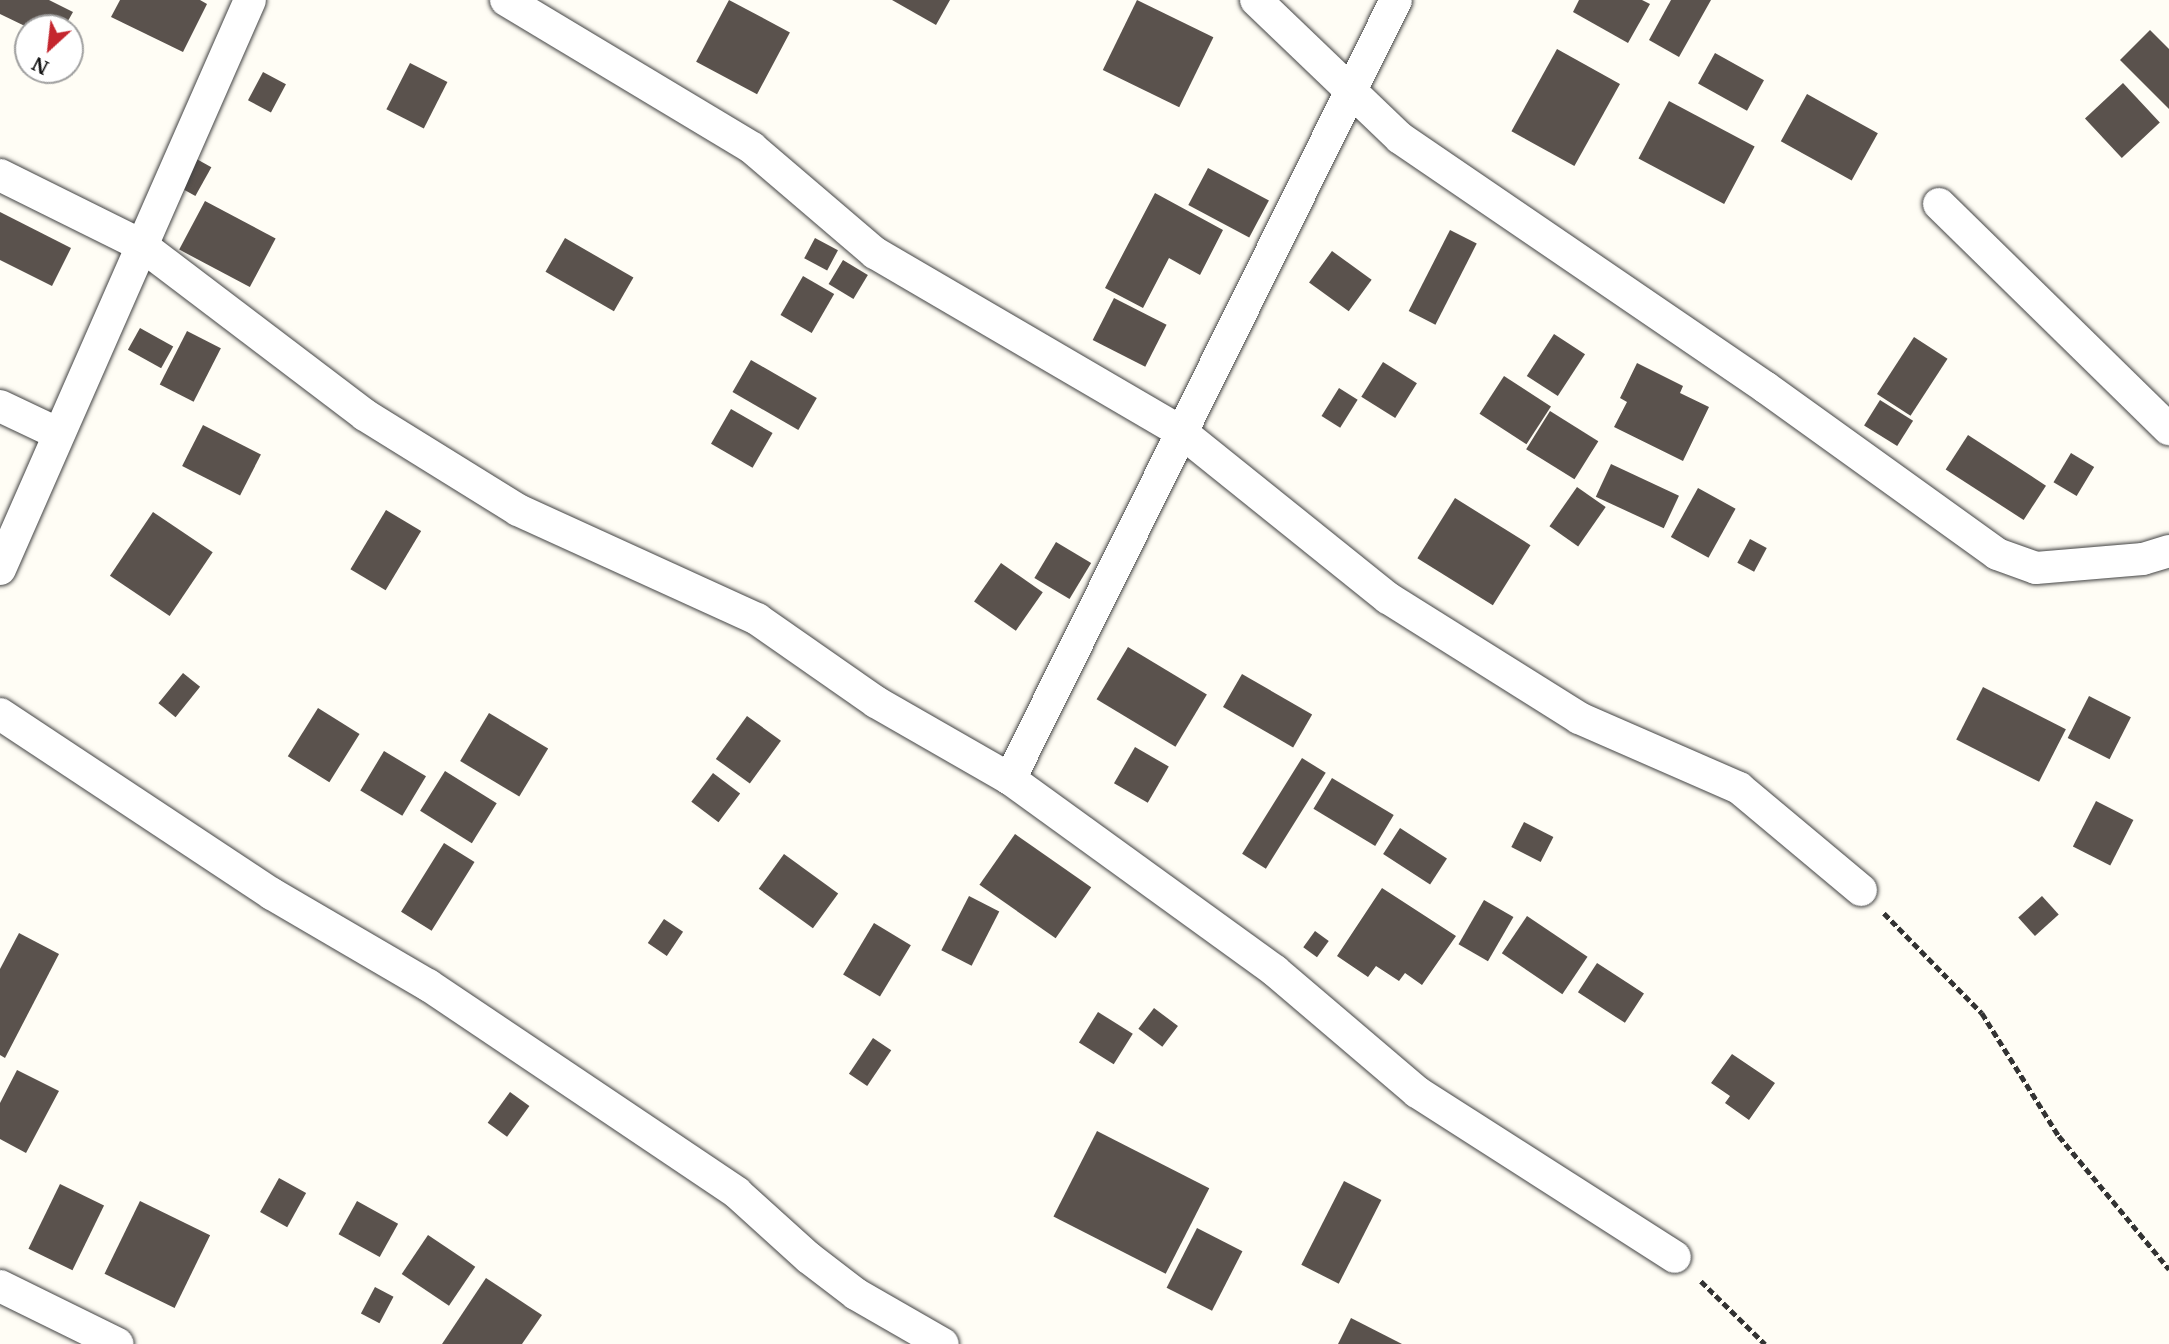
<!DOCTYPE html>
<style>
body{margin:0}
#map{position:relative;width:2169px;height:1344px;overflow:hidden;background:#fffdf5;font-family:Merriweather,serif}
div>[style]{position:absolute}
.building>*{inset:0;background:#5a524d;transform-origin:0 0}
.path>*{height:4.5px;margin-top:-2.25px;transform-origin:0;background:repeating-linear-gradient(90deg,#333 0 7px,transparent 0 10.5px)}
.roads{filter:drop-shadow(0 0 2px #444) drop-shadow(0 0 2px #444)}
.minor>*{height:32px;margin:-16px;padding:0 16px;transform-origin:16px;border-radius:16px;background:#fff}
span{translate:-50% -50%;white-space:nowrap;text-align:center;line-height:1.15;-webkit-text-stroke:7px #fff;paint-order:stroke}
.north{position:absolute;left:14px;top:14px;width:70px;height:70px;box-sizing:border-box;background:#fff;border:2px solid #a0a0a0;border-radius:50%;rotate:207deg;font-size:19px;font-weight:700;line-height:28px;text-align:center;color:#111}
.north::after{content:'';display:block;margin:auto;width:24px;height:32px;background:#c4262e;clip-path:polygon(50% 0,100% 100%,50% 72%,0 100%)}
</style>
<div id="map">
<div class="building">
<div style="clip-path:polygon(0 0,49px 0,73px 12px,64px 28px,29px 28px,0 14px)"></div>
<div style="clip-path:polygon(120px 0,200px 0,207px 4px,183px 52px,111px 17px)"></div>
<div style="left:729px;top:0;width:69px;height:70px;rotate:28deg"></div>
<div style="clip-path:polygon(892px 0,950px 0,936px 25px)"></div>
<div style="left:1137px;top:0;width:85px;height:78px;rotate:26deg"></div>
<div style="clip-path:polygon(1579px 0,1642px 0,1650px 4px,1628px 43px,1573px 12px)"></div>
<div style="clip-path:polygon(1671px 0,1711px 0,1679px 57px,1649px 40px)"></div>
<div style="clip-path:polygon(2150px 30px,2169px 49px,2169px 109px,2120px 60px)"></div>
<div style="left:1557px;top:49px;width:72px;height:94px;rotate:29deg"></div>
<div style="left:1715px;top:53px;width:56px;height:35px;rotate:29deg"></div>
<div style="left:410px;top:63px;width:42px;height:52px;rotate:27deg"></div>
<div style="left:263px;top:72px;width:26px;height:32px;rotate:28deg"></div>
<div style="left:2123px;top:83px;width:54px;height:52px;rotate:47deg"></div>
<div style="left:1807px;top:94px;width:81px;height:54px;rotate:29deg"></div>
<div style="left:1669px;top:101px;width:97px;height:65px;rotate:28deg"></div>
<div style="left:193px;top:157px;width:21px;height:33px;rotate:29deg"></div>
<div style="left:1208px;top:168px;width:69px;height:42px;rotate:28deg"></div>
<div style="clip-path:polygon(1155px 193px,1223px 230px,1200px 275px,1169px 258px,1143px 308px,1105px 288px)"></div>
<div style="left:205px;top:201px;width:80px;height:55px;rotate:28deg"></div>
<div style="clip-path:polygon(0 212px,71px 248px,52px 286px,0 260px)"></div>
<div style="left:1450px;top:230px;width:30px;height:91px;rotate:27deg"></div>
<div style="left:565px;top:238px;width:79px;height:39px;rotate:30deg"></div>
<div style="left:815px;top:238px;width:26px;height:23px;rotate:28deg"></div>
<div style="left:1332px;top:251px;width:49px;height:39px;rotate:36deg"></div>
<div style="left:843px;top:260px;width:29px;height:28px;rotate:31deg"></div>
<div style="left:803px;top:276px;width:36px;height:45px;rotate:30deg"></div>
<div style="left:1114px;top:298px;width:59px;height:47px;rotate:27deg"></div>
<div style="left:140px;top:328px;width:38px;height:25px;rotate:29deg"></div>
<div style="left:187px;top:331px;width:38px;height:60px;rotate:27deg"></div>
<div style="left:1554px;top:334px;width:37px;height:50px;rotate:33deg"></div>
<div style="left:1914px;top:337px;width:40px;height:68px;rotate:33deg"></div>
<div style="left:751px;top:360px;width:76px;height:37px;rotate:30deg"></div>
<div style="left:1383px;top:362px;width:40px;height:41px;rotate:32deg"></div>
<div style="clip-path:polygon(1637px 363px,1683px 386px,1680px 393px,1709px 407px,1683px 461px,1614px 427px,1627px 402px,1620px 398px)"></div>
<div style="left:1504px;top:376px;width:56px;height:45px;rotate:33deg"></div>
<div style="left:1339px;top:388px;width:22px;height:33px;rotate:32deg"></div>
<div style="left:1880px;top:400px;width:39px;height:30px;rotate:32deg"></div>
<div style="left:731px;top:409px;width:48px;height:40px;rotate:30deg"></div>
<div style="left:1550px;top:411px;width:57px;height:45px;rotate:32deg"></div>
<div style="left:203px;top:425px;width:65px;height:46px;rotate:27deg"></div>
<div style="left:1968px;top:435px;width:93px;height:41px;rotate:33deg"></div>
<div style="left:2071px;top:453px;width:27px;height:34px;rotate:31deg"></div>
<div style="left:1611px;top:464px;width:75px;height:36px;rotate:25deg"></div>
<div style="left:1577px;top:487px;width:35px;height:48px;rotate:35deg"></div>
<div style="left:1698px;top:488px;width:43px;height:56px;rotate:29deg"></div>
<div style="left:1455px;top:498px;width:89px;height:71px;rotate:32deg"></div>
<div style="left:386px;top:510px;width:41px;height:69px;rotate:31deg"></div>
<div style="left:153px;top:512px;width:72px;height:77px;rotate:34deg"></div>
<div style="left:1750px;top:539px;width:19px;height:27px;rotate:28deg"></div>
<div style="left:1056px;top:542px;width:41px;height:42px;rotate:31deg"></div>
<div style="left:1001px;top:563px;width:51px;height:47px;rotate:35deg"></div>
<div style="left:1128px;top:647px;width:92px;height:61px;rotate:31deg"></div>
<div style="left:183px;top:673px;width:22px;height:39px;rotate:39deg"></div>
<div style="left:1242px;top:674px;width:81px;height:38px;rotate:30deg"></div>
<div style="left:1983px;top:687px;width:93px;height:59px;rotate:27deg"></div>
<div style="left:2089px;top:696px;width:47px;height:47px;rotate:27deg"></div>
<div style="left:318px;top:708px;width:49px;height:57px;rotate:32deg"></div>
<div style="left:489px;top:713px;width:69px;height:56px;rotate:31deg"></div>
<div style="left:747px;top:716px;width:42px;height:53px;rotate:36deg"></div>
<div style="left:1135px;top:747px;width:39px;height:42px;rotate:30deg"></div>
<div style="left:384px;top:751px;width:49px;height:46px;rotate:31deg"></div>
<div style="left:1302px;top:758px;width:28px;height:113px;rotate:32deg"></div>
<div style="left:445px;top:771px;width:61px;height:47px;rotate:32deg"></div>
<div style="left:713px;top:773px;width:34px;height:36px;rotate:37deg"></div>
<div style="left:1332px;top:778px;width:72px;height:36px;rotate:31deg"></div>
<div style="left:2096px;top:801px;width:42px;height:51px;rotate:27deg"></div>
<div style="left:1524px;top:822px;width:33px;height:28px;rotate:27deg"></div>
<div style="left:1400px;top:828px;width:56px;height:31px;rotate:33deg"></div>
<div style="left:1015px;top:834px;width:93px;height:62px;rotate:35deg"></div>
<div style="left:444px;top:843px;width:36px;height:81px;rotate:32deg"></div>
<div style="left:784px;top:854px;width:67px;height:43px;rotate:36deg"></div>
<div style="clip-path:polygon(1382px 888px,1456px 936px,1422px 985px,1405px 973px,1399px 981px,1376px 966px,1368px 977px,1337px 956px)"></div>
<div style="left:969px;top:896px;width:34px;height:61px;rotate:27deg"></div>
<div style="left:2042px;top:896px;width:25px;height:32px;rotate:48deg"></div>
<div style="left:1484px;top:900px;width:34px;height:51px;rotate:30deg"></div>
<div style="left:1527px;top:916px;width:73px;height:45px;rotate:34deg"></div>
<div style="left:664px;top:919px;width:23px;height:29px;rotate:34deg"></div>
<div style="left:874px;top:923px;width:43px;height:60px;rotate:31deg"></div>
<div style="left:1315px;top:931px;width:17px;height:20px;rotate:36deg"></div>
<div style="clip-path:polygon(19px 933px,59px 954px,5px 1058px,0 1055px,0 969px)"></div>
<div style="left:1597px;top:963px;width:56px;height:35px;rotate:33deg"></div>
<div style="left:1154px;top:1008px;width:30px;height:26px;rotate:37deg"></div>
<div style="left:1098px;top:1012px;width:41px;height:36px;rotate:32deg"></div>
<div style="left:873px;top:1038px;width:22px;height:43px;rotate:34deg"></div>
<div style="clip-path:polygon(1732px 1054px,1775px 1083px,1749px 1120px,1725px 1103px,1730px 1096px,1711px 1083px)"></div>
<div style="clip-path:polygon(17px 1070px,59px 1091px,26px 1153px,0 1139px,0 1103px)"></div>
<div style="left:510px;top:1092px;width:24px;height:38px;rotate:36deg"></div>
<div style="left:1097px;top:1131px;width:126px;height:96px;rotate:27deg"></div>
<div style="left:279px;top:1178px;width:31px;height:39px;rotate:29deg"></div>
<div style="left:1344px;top:1181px;width:42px;height:94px;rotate:27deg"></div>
<div style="left:60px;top:1184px;width:49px;height:72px;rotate:26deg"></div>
<div style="left:140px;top:1201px;width:78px;height:81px;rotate:26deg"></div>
<div style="left:357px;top:1201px;width:47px;height:38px;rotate:29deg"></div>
<div style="left:1197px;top:1228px;width:51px;height:67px;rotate:27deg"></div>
<div style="left:428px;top:1235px;width:57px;height:47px;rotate:34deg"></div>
<div style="clip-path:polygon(486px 1278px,542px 1315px,522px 1344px,442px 1344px)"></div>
<div style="left:375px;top:1287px;width:21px;height:30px;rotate:28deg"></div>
<div style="clip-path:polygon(1351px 1318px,1402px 1344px,1338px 1344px)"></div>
</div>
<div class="path">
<div style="left:1884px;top:913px;width:140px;rotate:45.6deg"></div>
<div style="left:1982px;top:1013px;width:145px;rotate:58deg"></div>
<div style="left:2059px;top:1136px;width:173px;rotate:50.4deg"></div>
<div style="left:1701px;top:1281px;width:90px;rotate:44.5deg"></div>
</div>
<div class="roads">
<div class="minor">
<div style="left:506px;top:0;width:287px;rotate:31deg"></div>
<div style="left:752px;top:148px;width:162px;rotate:40.5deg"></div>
<div style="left:875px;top:253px;width:353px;rotate:30.3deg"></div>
<div style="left:1180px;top:431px;width:267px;rotate:38.8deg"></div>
<div style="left:1388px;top:598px;width:226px;rotate:32.1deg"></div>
<div style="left:1579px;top:718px;width:175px;rotate:23.6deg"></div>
<div style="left:1739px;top:788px;width:159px;rotate:39.9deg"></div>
<div style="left:1256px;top:0;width:199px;rotate:43.8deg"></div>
<div style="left:1400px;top:138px;width:442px;rotate:34.3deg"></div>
<div style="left:1765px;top:387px;width:286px;rotate:35.7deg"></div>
<div style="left:1997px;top:554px;width:41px;rotate:19.7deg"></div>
<div style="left:2036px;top:568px;width:107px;rotate:-4.8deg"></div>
<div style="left:2143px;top:559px;width:27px;rotate:-17deg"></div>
<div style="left:0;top:175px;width:157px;rotate:26.4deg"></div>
<div style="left:141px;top:245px;width:281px;rotate:37.2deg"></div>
<div style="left:365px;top:415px;width:180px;rotate:31.8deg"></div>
<div style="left:518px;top:510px;width:263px;rotate:24.5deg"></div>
<div style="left:757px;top:619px;width:145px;rotate:34.9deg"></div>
<div style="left:876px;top:702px;width:155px;rotate:29.9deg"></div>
<div style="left:1010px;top:779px;width:327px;rotate:35.9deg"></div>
<div style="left:1275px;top:971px;width:187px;rotate:40.4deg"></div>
<div style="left:1417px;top:1092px;width:306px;rotate:32.6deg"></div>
<div style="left:1939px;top:204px;width:322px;rotate:44.4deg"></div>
<div style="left:0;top:406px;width:63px;rotate:25.3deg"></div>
<div style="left:0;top:569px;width:621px;rotate:-66.28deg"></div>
<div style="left:0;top:714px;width:326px;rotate:33.5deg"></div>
<div style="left:272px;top:894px;width:181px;rotate:30.3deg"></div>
<div style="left:428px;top:985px;width:372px;rotate:33.9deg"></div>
<div style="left:737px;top:1193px;width:97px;rotate:42.1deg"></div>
<div style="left:809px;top:1258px;width:59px;rotate:37.5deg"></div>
<div style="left:856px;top:1294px;width:100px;rotate:29.9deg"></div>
<div style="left:1010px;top:779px;width:869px;rotate:-63.64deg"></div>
<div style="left:0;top:1286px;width:131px;rotate:26.2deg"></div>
</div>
</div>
<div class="north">N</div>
</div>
